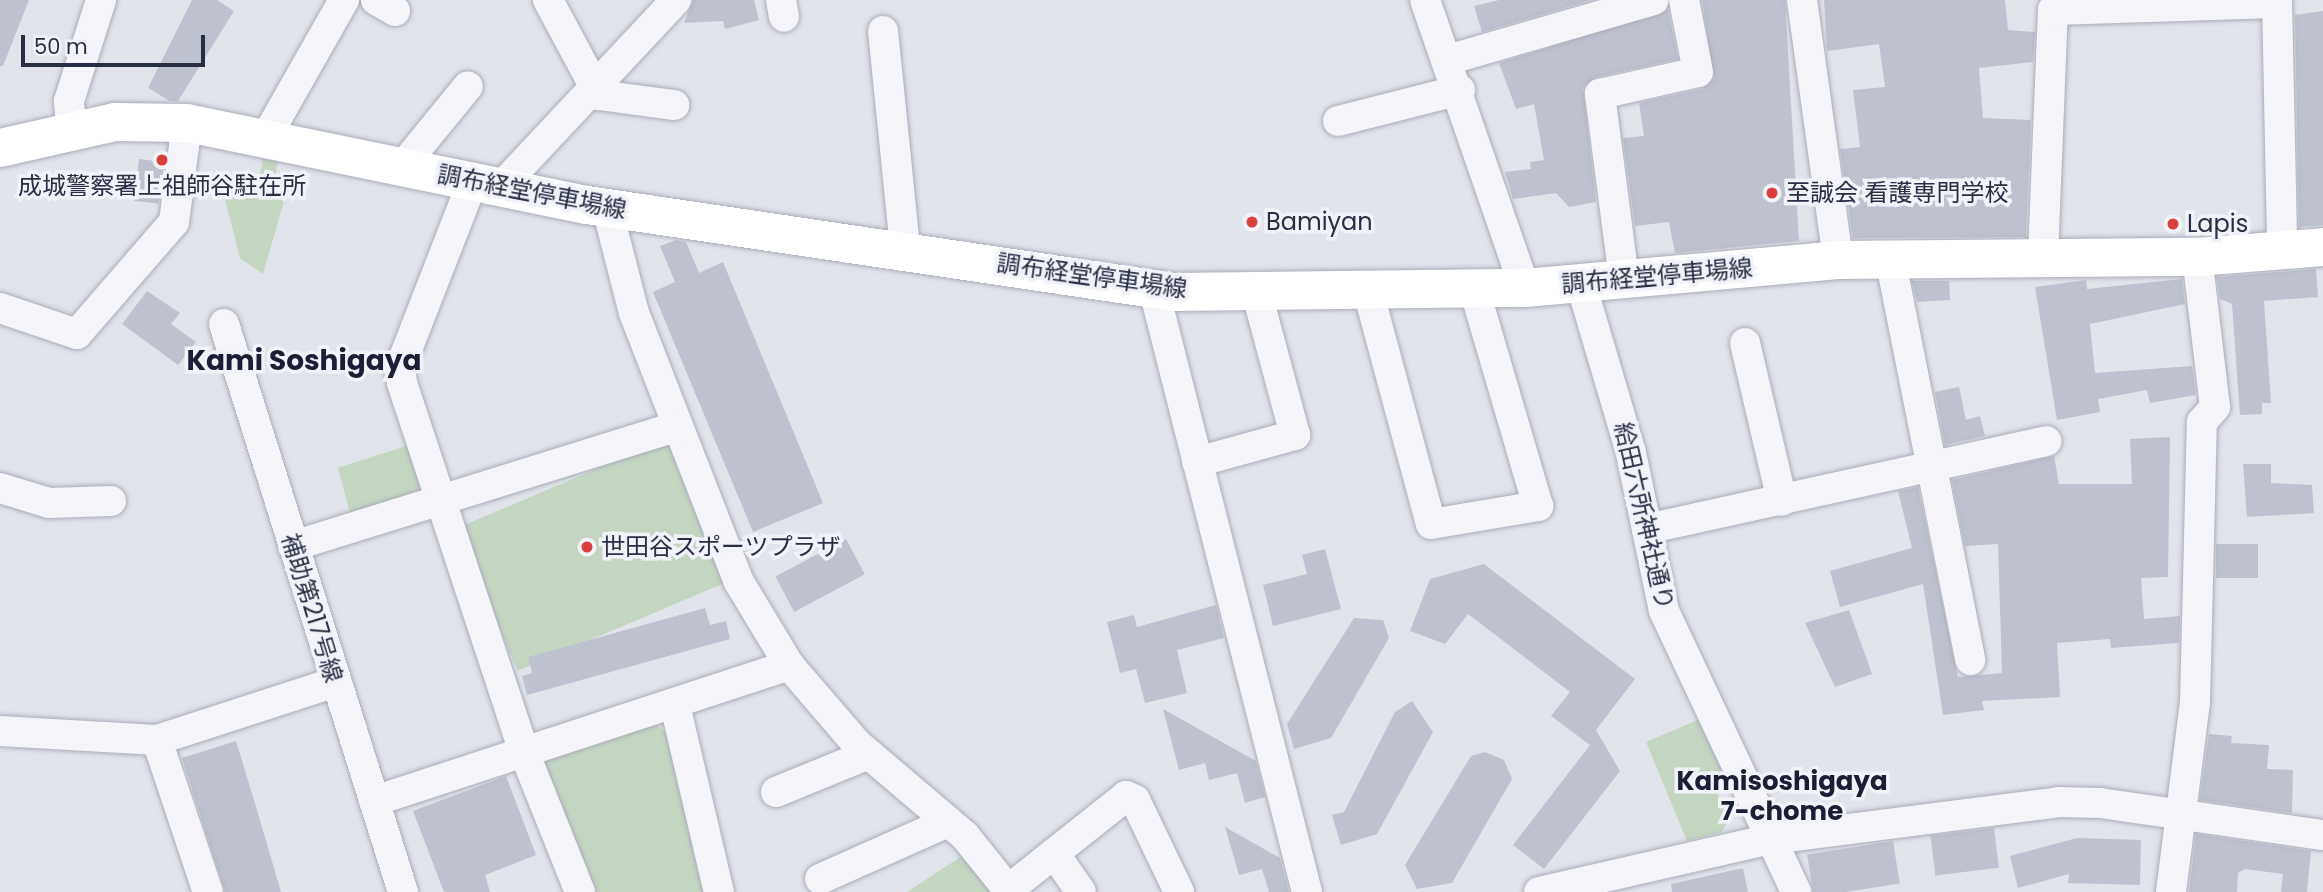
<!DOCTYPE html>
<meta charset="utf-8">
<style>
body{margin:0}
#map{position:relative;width:2323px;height:892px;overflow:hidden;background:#e1e4eb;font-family:Poppins,"Noto Sans JP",sans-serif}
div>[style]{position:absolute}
.green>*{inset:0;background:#c4d6c2;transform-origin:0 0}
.building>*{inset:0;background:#bec2ce;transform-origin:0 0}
.roads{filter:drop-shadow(0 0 2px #aaadb9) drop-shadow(0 0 2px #aaadb9)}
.minor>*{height:30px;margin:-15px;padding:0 15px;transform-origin:15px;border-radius:15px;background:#f5f5f9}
.major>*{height:38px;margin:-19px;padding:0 19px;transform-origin:19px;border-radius:19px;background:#fff}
.dots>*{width:19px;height:19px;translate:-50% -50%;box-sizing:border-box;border:4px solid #f1f3f8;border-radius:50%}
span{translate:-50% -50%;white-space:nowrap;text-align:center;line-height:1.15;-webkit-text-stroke:7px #f1f3f8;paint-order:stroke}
.poi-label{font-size:24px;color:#282e44}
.left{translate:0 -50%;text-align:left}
.street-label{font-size:24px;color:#282e44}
.neighbourhood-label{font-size:26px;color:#1a1f35;font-weight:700}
.quarter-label{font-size:28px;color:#1a1f35;font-weight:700}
.scale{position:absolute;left:21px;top:35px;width:184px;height:32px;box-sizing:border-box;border:4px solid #282e44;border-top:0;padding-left:9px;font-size:21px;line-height:24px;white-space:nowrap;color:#282e44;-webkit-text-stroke:5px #f1f3f8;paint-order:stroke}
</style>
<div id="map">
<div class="green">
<div style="clip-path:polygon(264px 153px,279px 155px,271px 197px,284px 201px,263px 274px,240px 258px,222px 188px,256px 197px)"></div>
<div style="left:667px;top:439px;width:155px;height:228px;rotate:67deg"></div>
<div style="clip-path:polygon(412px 444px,424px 486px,418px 494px,351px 517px,338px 468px)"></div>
<div style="clip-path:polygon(1700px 719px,1728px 777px,1713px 782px,1728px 821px,1722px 832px,1687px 841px,1646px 742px)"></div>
<div style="clip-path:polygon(655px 724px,667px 733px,706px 892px,592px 892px,543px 765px,547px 755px)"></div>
<div style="clip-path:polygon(965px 854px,995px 892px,907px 892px)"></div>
</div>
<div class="building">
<div style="clip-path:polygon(0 0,29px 0,3px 66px,0 66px)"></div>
<div style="clip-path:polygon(192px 0,217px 0,234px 11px,178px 101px,170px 101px,148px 88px)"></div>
<div style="clip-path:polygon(693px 0,754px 0,759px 20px,725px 29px,723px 21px,684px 23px)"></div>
<div style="clip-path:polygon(1499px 0,1591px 0,1482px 32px,1474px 6px)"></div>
<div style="clip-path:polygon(1702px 0,1785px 0,1799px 241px,1675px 253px,1669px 222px,1635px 226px,1623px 138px,1644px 136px,1639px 103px,1702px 89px,1714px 78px)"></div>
<div style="clip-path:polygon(1824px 0,2005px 0,2008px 30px,2035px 32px,2033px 62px,1979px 68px,1983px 118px,2031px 120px,2026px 237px,1853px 238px,1840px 149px,1860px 147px,1853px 90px,1885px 87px,1879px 44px,1827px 51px)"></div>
<div style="clip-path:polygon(1668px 10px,1678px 59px,1596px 77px,1583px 88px,1596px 202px,1569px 207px,1556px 193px,1513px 199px,1505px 172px,1531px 169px,1530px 162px,1544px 160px,1534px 104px,1516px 109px,1499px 63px)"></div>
<div style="clip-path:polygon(2323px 11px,2323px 225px,2299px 227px,2295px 15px)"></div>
<div style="left:139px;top:159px;width:25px;height:42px;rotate:7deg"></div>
<div style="clip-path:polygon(676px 240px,686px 242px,699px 273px,723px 262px,823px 503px,753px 532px,653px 292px,675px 282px,660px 246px)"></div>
<div style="clip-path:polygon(2316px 269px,2318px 297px,2264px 301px,2271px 403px,2262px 403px,2262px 414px,2240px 415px,2232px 304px,2220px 299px,2217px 277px)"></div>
<div style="clip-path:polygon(2182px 279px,2185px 304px,2090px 324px,2095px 373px,2192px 366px,2196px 395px,2150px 403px,2147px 390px,2098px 399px,2100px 412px,2057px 420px,2035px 287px,2086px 280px,2087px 289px)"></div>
<div style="clip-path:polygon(1912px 281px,1949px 281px,1950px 300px,1917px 302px)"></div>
<div style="clip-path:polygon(147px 291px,180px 313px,171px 324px,196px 342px,178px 365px,122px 324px)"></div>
<div style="clip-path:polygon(1959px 387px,1966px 420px,1980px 416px,1985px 436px,1945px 445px,1935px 392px)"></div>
<div style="clip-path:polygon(2170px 437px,2168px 577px,2141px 578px,2144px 619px,2180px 616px,2179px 643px,2111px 648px,2110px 639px,2057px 643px,2060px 697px,1982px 701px,1984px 710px,1943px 715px,1923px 584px,1840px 607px,1830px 571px,1912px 548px,1898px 491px,1918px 487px,1958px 677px,2002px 673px,1998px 544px,1965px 546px,1952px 480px,2054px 456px,2059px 484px,2132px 484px,2130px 439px)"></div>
<div style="clip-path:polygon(2243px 464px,2271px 464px,2271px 483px,2312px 485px,2314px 513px,2247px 517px)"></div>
<div style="left:846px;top:539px;width:40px;height:80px;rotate:62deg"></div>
<div style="left:2216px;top:544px;width:42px;height:34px"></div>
<div style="clip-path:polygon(1325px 549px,1341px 609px,1273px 626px,1263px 585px,1307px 574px,1302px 555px)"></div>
<div style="clip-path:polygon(1484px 564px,1635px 679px,1596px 730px,1620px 771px,1544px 869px,1513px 845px,1590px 745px,1551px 716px,1570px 692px,1468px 614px,1445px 644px,1410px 631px,1430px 579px)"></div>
<div style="clip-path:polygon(1216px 605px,1224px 638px,1177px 650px,1187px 693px,1145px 703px,1136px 669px,1120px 673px,1107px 622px,1134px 615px,1137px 627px)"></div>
<div style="clip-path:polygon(705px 608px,710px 625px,726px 621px,730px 639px,527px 695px,522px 676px,532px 673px,528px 657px)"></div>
<div style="clip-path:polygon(1849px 610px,1872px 674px,1835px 687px,1805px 623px)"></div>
<div style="clip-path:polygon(1354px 618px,1383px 620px,1389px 638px,1331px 738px,1294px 749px,1287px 724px)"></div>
<div style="clip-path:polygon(1412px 701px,1433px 732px,1377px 834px,1341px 845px,1332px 815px,1344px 812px,1395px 712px)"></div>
<div style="clip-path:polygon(1163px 709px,1256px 761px,1265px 797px,1245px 803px,1237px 773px,1209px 780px,1205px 763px,1179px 770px)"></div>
<div style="clip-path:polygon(2209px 734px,2232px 736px,2231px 743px,2269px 745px,2267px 769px,2293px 770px,2292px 813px,2200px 800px)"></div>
<div style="clip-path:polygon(236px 741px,257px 810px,281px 892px,225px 892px,182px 758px)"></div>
<div style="clip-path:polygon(1485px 752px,1504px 760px,1512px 779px,1452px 883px,1417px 889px,1405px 865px,1471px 756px)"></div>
<div style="clip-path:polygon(506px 776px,536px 855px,485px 875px,490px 892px,444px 892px,413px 811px)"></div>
<div style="clip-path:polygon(1225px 827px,1280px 858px,1289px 892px,1269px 892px,1262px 869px,1239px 875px)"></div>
<div style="left:1994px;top:828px;width:40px;height:64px;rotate:83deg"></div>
<div style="clip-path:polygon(2196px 834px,2311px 851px,2307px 892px,2281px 892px,2283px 874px,2245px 869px,2238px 873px,2237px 892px,2189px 892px)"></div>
<div style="clip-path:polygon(2077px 838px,2141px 840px,2140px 885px,2068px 883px,2069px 874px,2018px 888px,2010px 856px)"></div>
<div style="left:1893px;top:841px;width:43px;height:87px;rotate:81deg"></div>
<div style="clip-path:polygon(1743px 868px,1748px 892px,1672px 892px,1671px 884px)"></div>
</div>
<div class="roads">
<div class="minor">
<div style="left:376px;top:0;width:22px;rotate:30deg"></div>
<div style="left:548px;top:0;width:108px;rotate:61.8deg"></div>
<div style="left:599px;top:95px;width:76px;rotate:7.6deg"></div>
<div style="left:781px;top:0;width:17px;rotate:80deg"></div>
<div style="left:1425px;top:0;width:305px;rotate:70.9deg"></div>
<div style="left:1802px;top:0;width:262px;rotate:82.1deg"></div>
<div style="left:2277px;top:0;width:246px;rotate:88.8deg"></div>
<div style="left:883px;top:31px;width:218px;rotate:84.2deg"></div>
<div style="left:1451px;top:59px;width:211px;rotate:-16.2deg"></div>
<div style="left:1338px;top:121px;width:126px;rotate:-14.3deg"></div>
<div style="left:72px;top:132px;width:31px;rotate:-96deg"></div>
<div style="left:69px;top:101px;width:106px;rotate:-72.4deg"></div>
<div style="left:265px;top:139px;width:160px;rotate:-60.4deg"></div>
<div style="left:402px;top:167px;width:104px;rotate:-50.8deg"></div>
<div style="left:472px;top:183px;width:199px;rotate:111.3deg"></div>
<div style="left:400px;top:368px;width:15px;rotate:82deg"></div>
<div style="left:402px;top:383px;width:389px;rotate:71.7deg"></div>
<div style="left:524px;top:752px;width:151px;rotate:68.2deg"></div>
<div style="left:500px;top:188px;width:258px;rotate:-46.9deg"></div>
<div style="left:607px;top:208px;width:108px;rotate:75.6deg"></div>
<div style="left:634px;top:313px;width:289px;rotate:68.7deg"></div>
<div style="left:739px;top:582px;width:97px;rotate:58.9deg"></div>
<div style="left:789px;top:665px;width:104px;rotate:49.3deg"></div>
<div style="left:857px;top:744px;width:142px;rotate:40.4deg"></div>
<div style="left:965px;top:836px;width:72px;rotate:51.2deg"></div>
<div style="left:2043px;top:257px;width:247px;rotate:-87.7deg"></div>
<div style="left:2053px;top:10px;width:224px;rotate:-1.8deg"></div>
<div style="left:1890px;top:258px;width:410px;rotate:78.7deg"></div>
<div style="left:1624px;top:279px;width:187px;rotate:-97.4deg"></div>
<div style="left:1600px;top:94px;width:100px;rotate:-12.7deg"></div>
<div style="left:1698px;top:72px;width:73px;rotate:-101deg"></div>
<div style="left:1581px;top:284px;width:176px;rotate:73.5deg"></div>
<div style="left:1631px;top:453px;width:161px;rotate:78.2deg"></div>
<div style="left:1664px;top:611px;width:310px;rotate:64.8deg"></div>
<div style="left:1154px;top:290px;width:621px;rotate:75.74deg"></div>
<div style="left:1368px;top:291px;width:241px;rotate:74.9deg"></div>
<div style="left:1431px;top:524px;width:109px;rotate:-9.5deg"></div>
<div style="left:1538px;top:506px;width:227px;rotate:-106.4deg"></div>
<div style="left:0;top:308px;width:81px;rotate:18.7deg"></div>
<div style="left:77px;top:334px;width:148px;rotate:-49.1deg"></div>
<div style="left:174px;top:222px;width:100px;rotate:-82.5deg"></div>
<div style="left:224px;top:324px;width:596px;rotate:72.51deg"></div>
<div style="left:1745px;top:343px;width:162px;rotate:76.8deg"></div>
<div style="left:1197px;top:462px;width:102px;rotate:-15.4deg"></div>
<div style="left:1295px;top:435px;width:150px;rotate:-105.1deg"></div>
<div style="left:0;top:488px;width:51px;rotate:17deg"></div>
<div style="left:49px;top:503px;width:62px;rotate:-1.8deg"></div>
<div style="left:1647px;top:529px;width:409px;rotate:-12.4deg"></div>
<div style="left:293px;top:546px;width:400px;rotate:-17.3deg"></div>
<div style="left:675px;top:705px;width:192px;rotate:76.8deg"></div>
<div style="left:0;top:731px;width:157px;rotate:3.3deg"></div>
<div style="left:157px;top:740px;width:188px;rotate:-18deg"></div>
<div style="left:157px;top:740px;width:160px;rotate:71.5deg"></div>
<div style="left:776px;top:792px;width:100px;rotate:-22.2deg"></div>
<div style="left:374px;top:801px;width:437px;rotate:-18.1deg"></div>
<div style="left:1054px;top:853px;width:47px;rotate:55.3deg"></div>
<div style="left:820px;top:879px;width:140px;rotate:-24deg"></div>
<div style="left:1008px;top:890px;width:151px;rotate:-38.5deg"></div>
<div style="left:1126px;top:796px;width:10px;rotate:24deg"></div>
<div style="left:1135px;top:800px;width:102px;rotate:64.4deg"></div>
<div style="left:1539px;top:892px;width:238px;rotate:-12.9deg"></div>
<div style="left:1771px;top:839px;width:289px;rotate:-7.3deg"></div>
<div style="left:2058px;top:802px;width:42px;rotate:1.4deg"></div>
<div style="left:2100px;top:803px;width:225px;rotate:8.2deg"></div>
<div style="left:2171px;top:892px;width:191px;rotate:-82.8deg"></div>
<div style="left:2195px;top:703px;width:281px;rotate:-88.6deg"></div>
<div style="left:2202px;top:422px;width:20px;rotate:-49deg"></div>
<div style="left:2215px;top:407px;width:151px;rotate:-96.8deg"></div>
</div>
<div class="major">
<div style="left:0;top:148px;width:118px;rotate:-12.7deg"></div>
<div style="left:115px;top:122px;width:72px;rotate:0.8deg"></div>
<div style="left:187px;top:123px;width:408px;rotate:11.6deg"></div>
<div style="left:587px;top:205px;width:593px;rotate:8.43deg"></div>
<div style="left:1174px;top:292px;width:351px;rotate:-0.7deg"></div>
<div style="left:1525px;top:288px;width:314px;rotate:-5.1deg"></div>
<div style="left:1838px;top:260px;width:359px;rotate:-0.5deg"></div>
<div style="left:2197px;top:257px;width:126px;rotate:-4.5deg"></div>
</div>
</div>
<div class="dots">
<div style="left:162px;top:160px;background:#d93f3d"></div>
<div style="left:1772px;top:193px;background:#d93f3d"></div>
<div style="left:1252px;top:222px;background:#d93f3d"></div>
<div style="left:2173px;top:224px;background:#d93f3d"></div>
<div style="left:587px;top:547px;background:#d93f3d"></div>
</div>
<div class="poi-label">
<span style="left:162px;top:186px">成城警察署上祖師谷駐在所</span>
<span class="left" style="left:1786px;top:193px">至誠会 看護専門学校</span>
<span class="left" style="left:1266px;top:222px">Bamiyan</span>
<span class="left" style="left:2187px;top:224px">Lapis</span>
<span class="left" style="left:601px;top:547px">世田谷スポーツプラザ</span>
</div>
<div class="street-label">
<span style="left:532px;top:192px;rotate:11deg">調布経堂停車場線</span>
<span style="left:1092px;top:276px;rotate:8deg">調布経堂停車場線</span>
<span style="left:1657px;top:276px;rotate:-5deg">調布経堂停車場線</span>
<span style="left:1644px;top:516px;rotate:77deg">給田六所神社通り</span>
<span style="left:312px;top:608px;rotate:73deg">補助第217号線</span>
</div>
<div class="neighbourhood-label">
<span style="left:1782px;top:797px">Kamisoshigaya<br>7-chome</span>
</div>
<div class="quarter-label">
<span style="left:304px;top:361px">Kami Soshigaya</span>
</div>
<div class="scale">50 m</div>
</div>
